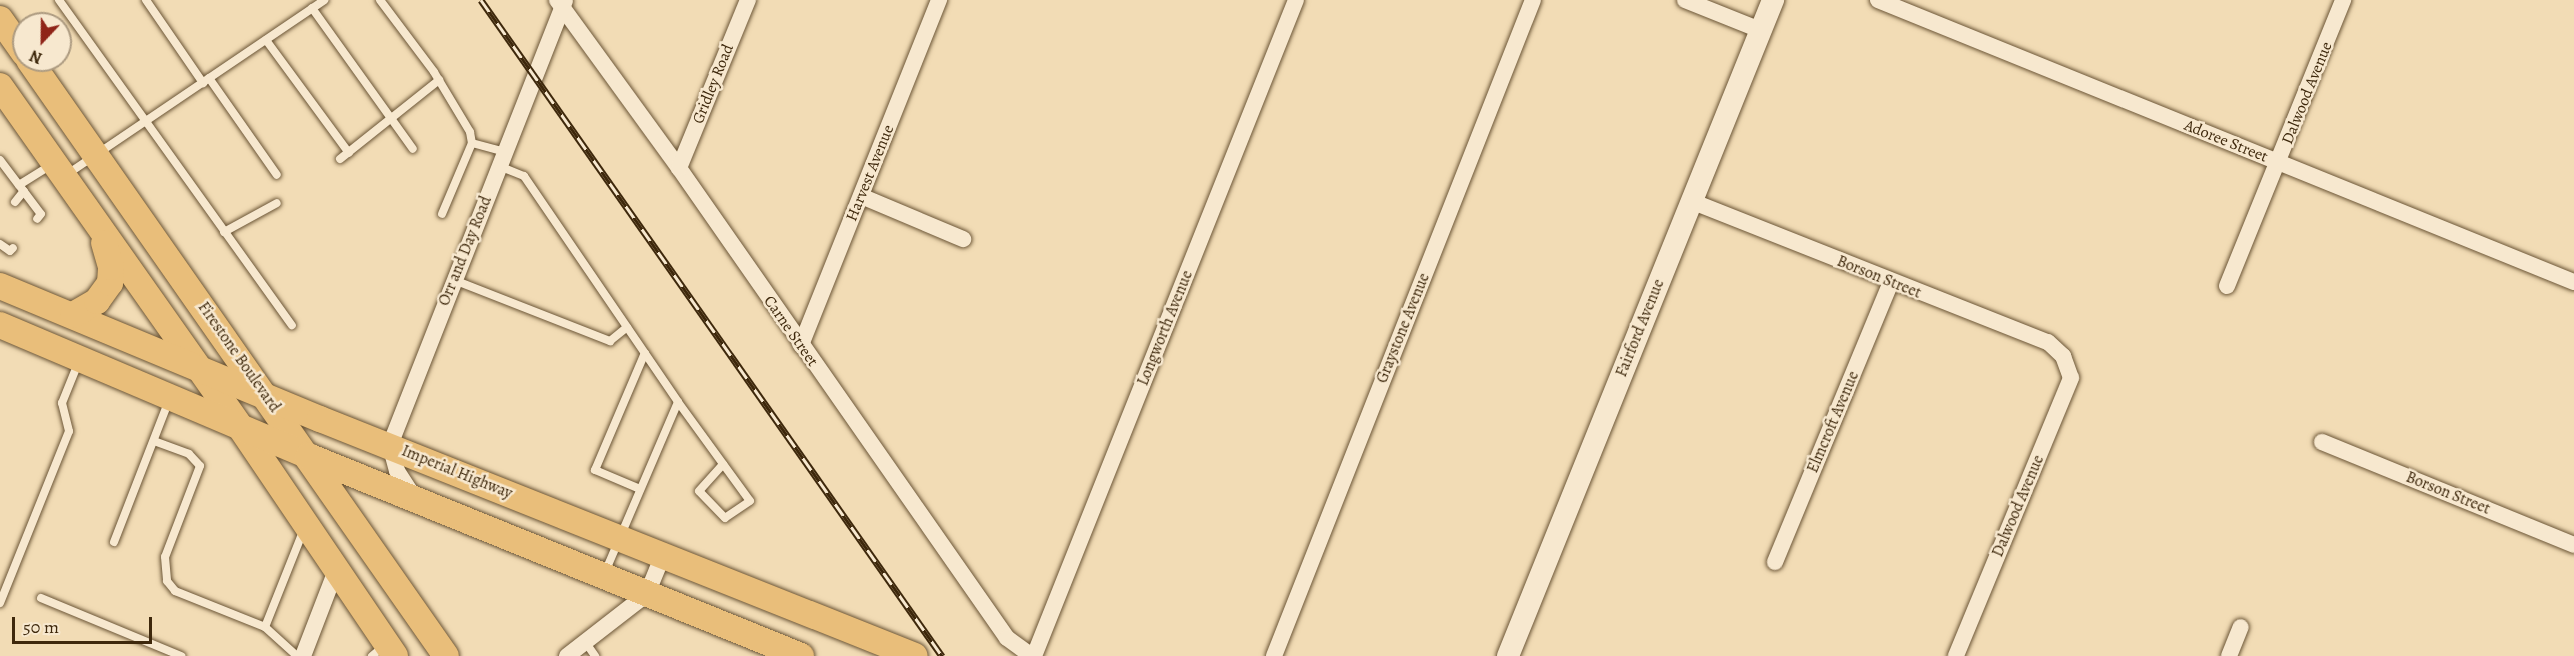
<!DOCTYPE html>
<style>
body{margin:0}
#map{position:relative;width:2574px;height:656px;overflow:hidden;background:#f2dcb5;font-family:Alegreya,serif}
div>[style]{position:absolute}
.roads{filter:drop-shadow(0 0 2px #6b5536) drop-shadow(0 0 2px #6b5536)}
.lane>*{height:8px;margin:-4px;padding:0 4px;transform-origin:4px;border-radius:4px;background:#f7e8cf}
.street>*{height:16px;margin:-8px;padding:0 8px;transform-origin:8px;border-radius:8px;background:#f7e8cf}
.secondary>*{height:22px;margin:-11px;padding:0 11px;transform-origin:11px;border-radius:11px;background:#f7e8cf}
.primary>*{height:26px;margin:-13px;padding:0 13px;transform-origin:13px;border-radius:13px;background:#e9be7a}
.rail>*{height:7px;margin-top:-3.5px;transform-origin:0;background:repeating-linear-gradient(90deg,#f7e8cf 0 14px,#3e280c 0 28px);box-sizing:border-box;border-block:2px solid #3e280c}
span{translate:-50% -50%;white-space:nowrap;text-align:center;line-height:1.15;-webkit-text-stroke:5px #f7e8cf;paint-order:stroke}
.street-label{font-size:16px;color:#3e280c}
.north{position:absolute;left:12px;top:12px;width:60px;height:60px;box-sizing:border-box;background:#f7e8cf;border:2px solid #ad9b81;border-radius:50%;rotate:202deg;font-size:16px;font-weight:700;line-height:24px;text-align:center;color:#3e280c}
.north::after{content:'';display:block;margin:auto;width:21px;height:27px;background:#8f2418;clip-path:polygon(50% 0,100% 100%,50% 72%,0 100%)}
.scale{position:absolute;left:12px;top:617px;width:140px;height:27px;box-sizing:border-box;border:3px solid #3e280c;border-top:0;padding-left:8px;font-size:18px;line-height:21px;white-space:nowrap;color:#3e280c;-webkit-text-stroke:4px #f7e8cf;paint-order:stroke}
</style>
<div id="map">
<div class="roads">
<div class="lane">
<div style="left:59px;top:0;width:400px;rotate:54.4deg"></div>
<div style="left:146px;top:0;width:101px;rotate:55.5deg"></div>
<div style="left:380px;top:0;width:90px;rotate:53.1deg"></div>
<div style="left:434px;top:72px;width:70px;rotate:59deg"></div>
<div style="left:470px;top:132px;width:11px;rotate:80deg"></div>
<div style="left:472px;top:143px;width:77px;rotate:112.9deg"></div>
<div style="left:312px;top:8px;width:173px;rotate:54.4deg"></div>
<div style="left:266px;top:40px;width:140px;rotate:53.7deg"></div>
<div style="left:209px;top:78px;width:118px;rotate:55deg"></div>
<div style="left:472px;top:143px;width:34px;rotate:15deg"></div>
<div style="left:340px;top:159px;width:127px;rotate:-38.6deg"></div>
<div style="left:0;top:160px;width:31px;rotate:53deg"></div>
<div style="left:19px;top:185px;width:38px;rotate:-32deg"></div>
<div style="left:499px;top:166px;width:27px;rotate:22deg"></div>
<div style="left:524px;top:176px;width:273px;rotate:55.7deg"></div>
<div style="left:678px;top:402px;width:185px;rotate:113.2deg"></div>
<div style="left:66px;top:175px;width:312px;rotate:-34.1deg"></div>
<div style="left:19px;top:185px;width:36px;rotate:53deg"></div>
<div style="left:41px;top:214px;width:6px;rotate:129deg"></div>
<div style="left:15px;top:202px;width:14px;rotate:-51deg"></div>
<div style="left:224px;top:232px;width:60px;rotate:-28.7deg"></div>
<div style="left:0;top:244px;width:12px;rotate:35deg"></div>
<div style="left:10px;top:251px;width:4px;rotate:-45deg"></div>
<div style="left:454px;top:280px;width:168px;rotate:21.4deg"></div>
<div style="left:610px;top:341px;width:22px;rotate:-39deg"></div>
<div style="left:678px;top:402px;width:122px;rotate:54deg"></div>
<div style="left:750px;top:501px;width:30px;rotate:146deg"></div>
<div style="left:725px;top:518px;width:37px;rotate:-134deg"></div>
<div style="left:699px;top:491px;width:36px;rotate:-48deg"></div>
<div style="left:154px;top:441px;width:37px;rotate:20deg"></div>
<div style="left:189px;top:454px;width:16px;rotate:47deg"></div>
<div style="left:200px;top:466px;width:97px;rotate:111deg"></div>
<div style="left:165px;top:557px;width:24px;rotate:85deg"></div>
<div style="left:167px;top:581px;width:13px;rotate:51deg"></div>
<div style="left:175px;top:591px;width:97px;rotate:21.8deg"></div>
<div style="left:265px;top:627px;width:43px;rotate:42.2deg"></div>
<div style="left:640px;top:489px;width:49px;rotate:-157.1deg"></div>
<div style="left:595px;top:470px;width:127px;rotate:-66.9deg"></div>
<div style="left:114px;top:542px;width:152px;rotate:-68.8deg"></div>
<div style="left:41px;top:598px;width:152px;rotate:22.5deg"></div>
<div style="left:0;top:603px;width:185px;rotate:-68.1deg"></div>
<div style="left:69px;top:431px;width:29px;rotate:-104deg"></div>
<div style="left:62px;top:403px;width:45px;rotate:-68deg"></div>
<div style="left:265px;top:627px;width:105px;rotate:-68.3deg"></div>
<div style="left:586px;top:643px;width:16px;rotate:55deg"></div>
<div style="left:372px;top:656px;width:16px;rotate:-40deg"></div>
</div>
<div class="street">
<div style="left:557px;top:0;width:208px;rotate:54deg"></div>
<div style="left:679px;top:168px;width:573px;rotate:55.09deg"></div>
<div style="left:1007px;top:638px;width:31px;rotate:36deg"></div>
<div style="left:1685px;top:0;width:81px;rotate:21.8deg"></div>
<div style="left:1878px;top:0;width:751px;rotate:22.06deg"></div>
<div style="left:679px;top:168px;width:182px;rotate:-67.7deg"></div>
<div style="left:861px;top:196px;width:111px;rotate:22.9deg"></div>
<div style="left:1691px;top:201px;width:384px;rotate:21.6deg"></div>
<div style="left:2048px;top:342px;width:21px;rotate:43deg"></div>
<div style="left:2063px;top:356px;width:23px;rotate:70deg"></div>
<div style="left:2071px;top:378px;width:301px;rotate:112.5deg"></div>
<div style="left:2227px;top:286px;width:309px;rotate:-67.9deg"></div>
<div style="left:801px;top:345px;width:372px;rotate:-68.2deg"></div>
<div style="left:2322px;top:442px;width:272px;rotate:22.2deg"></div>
<div style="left:414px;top:497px;width:31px;rotate:-123deg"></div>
<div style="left:397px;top:471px;width:27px;rotate:-105deg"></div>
<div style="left:390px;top:445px;width:477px;rotate:-68.5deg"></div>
<div style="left:1775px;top:562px;width:303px;rotate:-67.5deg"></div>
<div style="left:303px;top:656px;width:89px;rotate:-68.9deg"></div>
<div style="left:567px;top:656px;width:101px;rotate:-37.8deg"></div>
<div style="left:647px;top:594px;width:42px;rotate:-67.7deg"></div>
<div style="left:1034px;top:656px;width:706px;rotate:-68.23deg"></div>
<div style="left:1274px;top:656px;width:705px;rotate:-68.46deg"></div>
<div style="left:2229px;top:656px;width:31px;rotate:-68deg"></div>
</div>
<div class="secondary">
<div style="left:1508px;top:656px;width:708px;rotate:-68deg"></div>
</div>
<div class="primary">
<div style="left:0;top:19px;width:42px;rotate:54.8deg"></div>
<div style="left:29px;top:60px;width:727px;rotate:55.02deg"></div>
<div style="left:0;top:86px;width:413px;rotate:54.8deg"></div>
<div style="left:238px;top:424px;width:280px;rotate:55.9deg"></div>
<div style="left:0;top:286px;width:347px;rotate:22.6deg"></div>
<div style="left:320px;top:419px;width:640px;rotate:21.72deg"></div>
<div style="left:73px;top:315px;width:28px;rotate:-30deg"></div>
<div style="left:97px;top:301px;width:22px;rotate:-54deg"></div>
<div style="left:110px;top:283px;width:16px;rotate:-86deg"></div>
<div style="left:111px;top:267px;width:25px;rotate:-106deg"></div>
<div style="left:0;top:325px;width:335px;rotate:23deg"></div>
<div style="left:308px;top:456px;width:532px;rotate:22.08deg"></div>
</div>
</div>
<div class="rail">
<div style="left:481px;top:0;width:802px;rotate:54.9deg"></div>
</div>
<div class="street-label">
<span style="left:713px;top:84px;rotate:-68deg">Gridley Road</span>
<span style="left:2307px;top:93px;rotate:-68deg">Dalwood Avenue</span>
<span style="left:2226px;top:141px;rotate:22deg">Adoree Street</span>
<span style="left:870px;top:173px;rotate:-68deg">Harvest Avenue</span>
<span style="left:465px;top:251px;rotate:-68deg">Orr and Day Road</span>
<span style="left:1879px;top:277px;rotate:22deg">Borson Street</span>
<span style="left:1165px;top:328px;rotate:-68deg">Longworth Avenue</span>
<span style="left:1403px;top:328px;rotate:-68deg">Graystone Avenue</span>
<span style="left:1640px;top:328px;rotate:-68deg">Fairford Avenue</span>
<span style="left:791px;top:331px;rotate:55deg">Carne Street</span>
<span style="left:239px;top:357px;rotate:55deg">Firestone Boulevard</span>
<span style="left:1833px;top:422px;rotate:-67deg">Elmcroft Avenue</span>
<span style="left:457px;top:472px;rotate:22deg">Imperial Highway</span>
<span style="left:2448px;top:493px;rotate:22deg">Borson Street</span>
<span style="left:2018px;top:506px;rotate:-67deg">Dalwood Avenue</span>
</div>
<div class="north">N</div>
<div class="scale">50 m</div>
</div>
